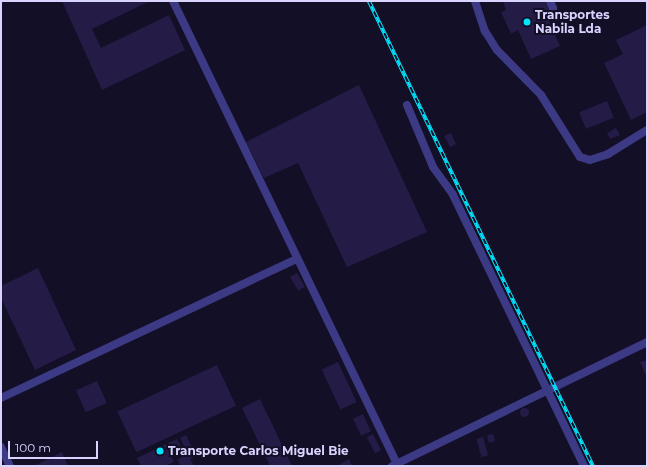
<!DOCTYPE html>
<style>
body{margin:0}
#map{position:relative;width:648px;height:467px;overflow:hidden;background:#130f26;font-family:Montserrat,sans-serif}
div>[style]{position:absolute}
.building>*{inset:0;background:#241b47;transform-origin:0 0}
.round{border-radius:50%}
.minor>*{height:8px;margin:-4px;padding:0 4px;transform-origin:4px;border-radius:4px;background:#3d3a85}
.rail>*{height:3.5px;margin-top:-1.75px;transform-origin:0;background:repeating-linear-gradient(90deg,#130f26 0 6px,#00e5ff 0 12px);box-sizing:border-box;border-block:1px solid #00e5ff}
.dots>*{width:11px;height:11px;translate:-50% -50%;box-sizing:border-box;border:2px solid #130f26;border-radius:50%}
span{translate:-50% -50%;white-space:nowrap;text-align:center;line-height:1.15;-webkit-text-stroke:4px #130f26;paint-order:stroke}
.poi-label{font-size:12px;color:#d9d4ff;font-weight:700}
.left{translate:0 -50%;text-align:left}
.frame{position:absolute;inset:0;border:2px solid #d9d4ff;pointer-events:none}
.scale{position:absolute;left:8px;top:441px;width:90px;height:18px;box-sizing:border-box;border:2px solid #d9d4ff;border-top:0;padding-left:5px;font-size:12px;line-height:14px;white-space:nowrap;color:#d9d4ff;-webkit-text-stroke:3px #130f26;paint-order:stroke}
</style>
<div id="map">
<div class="building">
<div style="clip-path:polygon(62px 1px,150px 1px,92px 29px,101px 48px,169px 15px,185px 50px,102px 90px)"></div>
<div style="clip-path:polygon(503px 1px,546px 1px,551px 12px,546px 14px,560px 46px,531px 59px,518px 30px,511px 34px,501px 12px,506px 10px)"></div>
<div style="clip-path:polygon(647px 25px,647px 112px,631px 120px,604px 63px,623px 54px,616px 40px)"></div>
<div style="clip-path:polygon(359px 85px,427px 232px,347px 267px,298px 163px,264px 178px,246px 142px)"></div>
<div style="left:607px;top:101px;width:18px;height:30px;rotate:68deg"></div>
<div style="clip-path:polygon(616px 128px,620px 135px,610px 139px,607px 133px)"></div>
<div style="clip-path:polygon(451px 133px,456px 144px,450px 147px,444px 136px)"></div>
<div style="clip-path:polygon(38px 268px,76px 350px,35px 370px,1px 298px,1px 286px)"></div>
<div style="left:297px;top:273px;width:16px;height:8px;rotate:60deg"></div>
<div style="clip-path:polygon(647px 360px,647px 378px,640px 362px)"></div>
<div style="left:338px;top:362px;width:44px;height:18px;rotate:65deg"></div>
<div style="left:217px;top:365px;width:45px;height:110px;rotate:65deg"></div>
<div style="left:97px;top:381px;width:24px;height:23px;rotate:66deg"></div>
<div style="clip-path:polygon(260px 399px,292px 466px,270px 466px,242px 408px)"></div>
<div class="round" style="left:519.5px;top:407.5px;width:9px;height:9px"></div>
<div style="left:363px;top:414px;width:19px;height:11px;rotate:65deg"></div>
<div style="left:373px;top:434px;width:18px;height:7px;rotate:63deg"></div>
<div style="clip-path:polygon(493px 434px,495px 441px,489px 443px,487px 435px)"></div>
<div style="clip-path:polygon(186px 435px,196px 456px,190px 459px,194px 466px,181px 466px,177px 460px,188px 454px,180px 438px)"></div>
<div style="left:483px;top:437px;width:19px;height:7px;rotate:74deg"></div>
<div style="clip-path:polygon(177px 439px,183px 450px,173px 455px,168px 443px)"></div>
<div style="clip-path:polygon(166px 444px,174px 462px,165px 466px,141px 466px,137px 458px)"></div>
<div style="clip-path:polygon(62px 452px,68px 466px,34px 466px)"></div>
<div style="clip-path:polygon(349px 459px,352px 466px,337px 466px)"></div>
</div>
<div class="minor">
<div style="left:173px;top:1px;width:514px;rotate:64.18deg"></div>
<div style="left:475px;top:1px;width:32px;rotate:72deg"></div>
<div style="left:485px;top:31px;width:22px;rotate:58deg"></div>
<div style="left:497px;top:50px;width:63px;rotate:45.6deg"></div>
<div style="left:541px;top:95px;width:73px;rotate:57.8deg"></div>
<div style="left:580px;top:157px;width:10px;rotate:17deg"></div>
<div style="left:590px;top:160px;width:19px;rotate:-18deg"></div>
<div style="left:608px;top:154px;width:46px;rotate:-31.6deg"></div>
<div style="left:550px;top:1px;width:8px;rotate:67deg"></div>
<div style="left:407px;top:105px;width:67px;rotate:67.2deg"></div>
<div style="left:433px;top:167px;width:34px;rotate:54deg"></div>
<div style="left:453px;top:195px;width:301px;rotate:64.2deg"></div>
<div style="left:1px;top:398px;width:327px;rotate:-25.2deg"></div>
<div style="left:1px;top:447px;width:21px;rotate:65deg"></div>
<div style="left:392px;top:466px;width:284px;rotate:-25.9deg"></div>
</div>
<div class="rail">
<div style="left:369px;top:1px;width:516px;rotate:64.28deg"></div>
</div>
<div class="dots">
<div style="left:527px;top:22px;background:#00e5ff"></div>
<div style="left:160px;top:451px;background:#00e5ff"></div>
</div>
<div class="poi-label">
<span class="left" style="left:535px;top:22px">Transportes<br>Nabila Lda</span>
<span class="left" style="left:168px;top:451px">Transporte Carlos Miguel Bie</span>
</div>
<div class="frame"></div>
<div class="scale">100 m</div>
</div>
